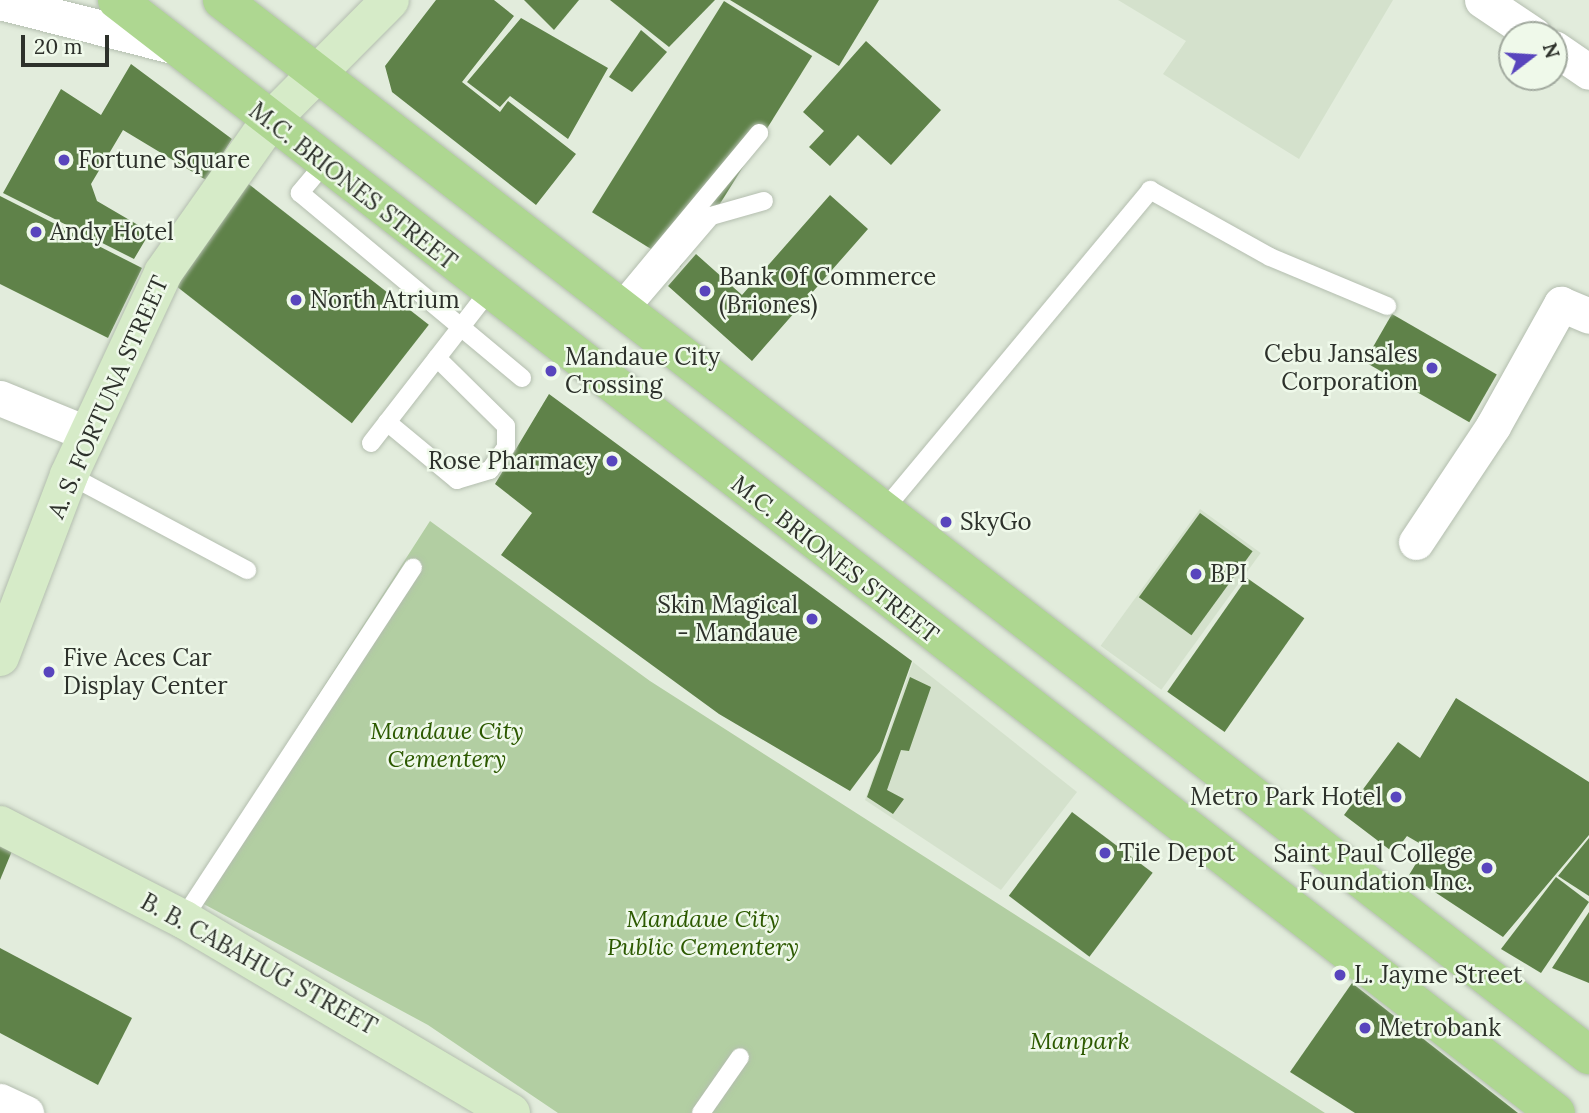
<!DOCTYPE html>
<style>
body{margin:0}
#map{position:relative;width:1589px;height:1113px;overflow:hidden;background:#e2ecdc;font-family:Lora,serif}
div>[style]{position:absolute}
.built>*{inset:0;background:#d4e1cc;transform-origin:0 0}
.green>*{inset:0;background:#b2cea2}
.building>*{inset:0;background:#5f8249;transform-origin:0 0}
.roads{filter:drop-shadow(0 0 2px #b4beaf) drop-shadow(0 0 2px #b4beaf)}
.lane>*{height:18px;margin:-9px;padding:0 9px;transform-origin:9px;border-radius:9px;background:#fff}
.street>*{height:35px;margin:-17.5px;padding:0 17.5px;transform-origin:17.5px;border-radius:17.5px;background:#fff}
.secondary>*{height:38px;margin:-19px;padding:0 19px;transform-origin:19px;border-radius:19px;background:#d6ebc8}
.primary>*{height:38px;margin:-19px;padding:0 19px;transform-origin:19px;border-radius:19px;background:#aed791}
.dots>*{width:19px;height:19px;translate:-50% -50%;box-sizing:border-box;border:4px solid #eff9ea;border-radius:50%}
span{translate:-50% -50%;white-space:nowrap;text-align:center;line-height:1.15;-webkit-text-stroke:5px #eff9ea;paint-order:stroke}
.poi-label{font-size:24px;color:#2d312b}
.left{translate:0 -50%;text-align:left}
.right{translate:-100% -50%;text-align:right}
.street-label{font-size:24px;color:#2d312b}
.park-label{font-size:24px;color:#2c5900;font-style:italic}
.north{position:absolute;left:1498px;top:21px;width:70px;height:70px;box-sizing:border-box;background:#eff9ea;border:2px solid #a1a99e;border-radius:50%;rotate:73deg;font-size:19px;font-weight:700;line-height:28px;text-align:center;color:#2d312b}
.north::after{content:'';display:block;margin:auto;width:24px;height:32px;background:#5845bd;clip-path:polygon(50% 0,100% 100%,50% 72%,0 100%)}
.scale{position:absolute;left:21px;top:35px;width:88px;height:32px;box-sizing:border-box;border:4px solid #2d312b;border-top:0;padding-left:9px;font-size:21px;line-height:24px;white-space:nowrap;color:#2d312b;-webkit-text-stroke:5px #eff9ea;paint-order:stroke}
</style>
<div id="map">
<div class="built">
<div style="clip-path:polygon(1118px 0,1393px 0,1299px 159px,1163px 74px,1186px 41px)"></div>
<div style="left:1200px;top:509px;width:75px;height:169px;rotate:36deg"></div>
<div style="clip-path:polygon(913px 662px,1077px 792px,1001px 890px,865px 800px)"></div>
</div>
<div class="green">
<div style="clip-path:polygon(430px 521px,650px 681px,1325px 1113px,558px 1113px,428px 1025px,189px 896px)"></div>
</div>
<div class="building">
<div style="clip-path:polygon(436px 0,494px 0,514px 16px,462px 82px,500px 112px,508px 101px,576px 154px,536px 205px,392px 92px,385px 66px)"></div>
<div style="clip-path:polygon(524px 0,579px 0,554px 30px)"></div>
<div style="clip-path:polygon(610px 0,715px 0,669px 47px)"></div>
<div style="clip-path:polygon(730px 0,879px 0,839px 66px)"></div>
<div style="left:724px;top:1px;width:104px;height:249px;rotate:32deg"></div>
<div style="clip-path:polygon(521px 18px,608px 68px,568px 139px,510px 96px,500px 107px,467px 82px)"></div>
<div style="clip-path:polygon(641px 30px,667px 52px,632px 92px,609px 77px)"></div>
<div style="clip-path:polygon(866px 41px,941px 110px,891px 165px,858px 135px,830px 166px,809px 147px,824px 131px,803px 112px)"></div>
<div style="clip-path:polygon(131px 64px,232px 139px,206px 180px,123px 130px,91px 184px,97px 201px,150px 232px,134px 259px,3px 193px,61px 89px,101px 115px)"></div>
<div style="left:246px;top:182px;width:232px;height:125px;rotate:38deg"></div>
<div style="clip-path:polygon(830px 195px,868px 229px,752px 361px,668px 286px,696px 254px,742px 295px)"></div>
<div style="clip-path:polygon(0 196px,142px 268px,108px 338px,0 284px)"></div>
<div style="left:1392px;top:314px;width:121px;height:55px;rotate:30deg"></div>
<div style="clip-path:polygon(549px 394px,912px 661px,880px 751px,850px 791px,719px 714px,501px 555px,532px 513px,495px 484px)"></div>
<div style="left:1200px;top:513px;width:65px;height:104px;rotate:36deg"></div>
<div style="left:1247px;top:578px;width:70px;height:139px;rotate:35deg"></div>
<div style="clip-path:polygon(910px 677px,931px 687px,909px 751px,901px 750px,887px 790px,904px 799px,893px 814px,867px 797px)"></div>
<div style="clip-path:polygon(1456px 698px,1589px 782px,1589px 835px,1503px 937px,1409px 875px,1426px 847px,1407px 836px,1394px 853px,1344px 815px,1398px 742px,1420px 758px)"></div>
<div style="left:1072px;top:812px;width:101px;height:105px;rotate:37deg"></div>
<div style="clip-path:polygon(1589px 838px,1589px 896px,1558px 876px)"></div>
<div style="clip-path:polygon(0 846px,12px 851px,0 880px)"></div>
<div style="clip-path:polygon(1556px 877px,1589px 902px,1541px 973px,1501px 949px)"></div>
<div style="clip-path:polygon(1589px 912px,1589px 983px,1552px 968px)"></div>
<div style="clip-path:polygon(0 948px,132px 1018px,98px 1085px,0 1033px)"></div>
<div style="clip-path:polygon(1352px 983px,1518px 1113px,1355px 1113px,1290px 1072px)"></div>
</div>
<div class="roads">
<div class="lane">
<div style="left:324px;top:164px;width:38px;rotate:130deg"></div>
<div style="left:300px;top:193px;width:289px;rotate:39.8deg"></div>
<div style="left:618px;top:303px;width:221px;rotate:-50.3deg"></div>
<div style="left:629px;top:312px;width:126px;rotate:-49.5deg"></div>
<div style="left:711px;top:216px;width:55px;rotate:-15.8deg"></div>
<div style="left:387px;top:422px;width:91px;rotate:39.6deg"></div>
<div style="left:457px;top:480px;width:34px;rotate:-17deg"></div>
<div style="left:490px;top:470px;width:28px;rotate:-55deg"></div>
<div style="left:506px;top:447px;width:21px;rotate:-90deg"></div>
<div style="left:506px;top:426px;width:97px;rotate:-135.4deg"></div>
<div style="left:371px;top:443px;width:191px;rotate:-52.2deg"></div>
<div style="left:69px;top:475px;width:202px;rotate:28.1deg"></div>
<div style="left:883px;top:511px;width:418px;rotate:-50.2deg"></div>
<div style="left:1150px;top:190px;width:137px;rotate:29.2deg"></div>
<div style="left:1270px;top:257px;width:127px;rotate:22.7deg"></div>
<div style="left:183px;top:919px;width:420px;rotate:-56.8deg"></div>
<div style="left:701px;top:1113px;width:68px;rotate:-55.1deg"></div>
</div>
<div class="street">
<div style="left:1482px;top:0;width:63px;rotate:33.9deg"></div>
<div style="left:0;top:2px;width:182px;rotate:14.3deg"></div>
<div style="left:1554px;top:48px;width:42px;rotate:34.4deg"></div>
<div style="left:0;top:398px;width:95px;rotate:22.2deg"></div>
<div style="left:1416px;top:542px;width:139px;rotate:-56.4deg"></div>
<div style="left:1493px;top:426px;width:140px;rotate:-60.9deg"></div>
<div style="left:1561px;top:304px;width:30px;rotate:23deg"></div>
<div style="left:0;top:1101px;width:29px;rotate:25deg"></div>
</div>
<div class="secondary">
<div style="left:0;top:657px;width:195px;rotate:-69.2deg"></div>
<div style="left:69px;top:475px;width:223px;rotate:-65deg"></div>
<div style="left:163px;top:273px;width:186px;rotate:-54.9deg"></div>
<div style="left:270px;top:121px;width:170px;rotate:-45.2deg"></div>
<div style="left:0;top:825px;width:206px;rotate:27.2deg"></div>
<div style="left:183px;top:919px;width:381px;rotate:30.6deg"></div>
</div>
<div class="primary">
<div style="left:117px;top:0;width:1819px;rotate:37.72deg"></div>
<div style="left:222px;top:0;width:1727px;rotate:37.66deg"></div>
</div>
</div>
<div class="dots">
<div style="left:64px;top:160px;background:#5845bd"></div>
<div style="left:36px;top:232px;background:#5845bd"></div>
<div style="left:705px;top:291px;background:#5845bd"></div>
<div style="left:296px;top:300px;background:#5845bd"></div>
<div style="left:1432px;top:368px;background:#5845bd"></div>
<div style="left:551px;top:371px;background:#5845bd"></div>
<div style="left:612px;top:461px;background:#5845bd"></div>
<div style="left:946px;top:522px;background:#5845bd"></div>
<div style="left:1196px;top:574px;background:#5845bd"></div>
<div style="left:812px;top:619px;background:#5845bd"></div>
<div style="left:49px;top:672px;background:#5845bd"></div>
<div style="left:1396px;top:797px;background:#5845bd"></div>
<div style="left:1105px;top:853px;background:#5845bd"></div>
<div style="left:1487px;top:868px;background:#5845bd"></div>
<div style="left:1340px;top:975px;background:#5845bd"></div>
<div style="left:1365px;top:1028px;background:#5845bd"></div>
</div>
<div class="poi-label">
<span class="left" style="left:78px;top:160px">Fortune Square</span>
<span class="left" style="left:50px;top:232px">Andy Hotel</span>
<span class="left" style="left:719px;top:291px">Bank Of Commerce<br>(Briones)</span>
<span class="left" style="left:310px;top:300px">North Atrium</span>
<span class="right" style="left:1418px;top:368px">Cebu Jansales<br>Corporation</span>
<span class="left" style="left:565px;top:371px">Mandaue City<br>Crossing</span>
<span class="right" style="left:598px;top:461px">Rose Pharmacy</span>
<span class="left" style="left:960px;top:522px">SkyGo</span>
<span class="left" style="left:1210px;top:574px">BPI</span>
<span class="right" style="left:798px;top:619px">Skin Magical<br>- Mandaue</span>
<span class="left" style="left:63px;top:672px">Five Aces Car<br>Display Center</span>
<span class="right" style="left:1382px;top:797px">Metro Park Hotel</span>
<span class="left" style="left:1119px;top:853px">Tile Depot</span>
<span class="right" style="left:1473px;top:868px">Saint Paul College<br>Foundation Inc.</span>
<span class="left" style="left:1354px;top:975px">L. Jayme Street</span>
<span class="left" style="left:1379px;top:1028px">Metrobank</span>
</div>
<div class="street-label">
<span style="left:353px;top:186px;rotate:38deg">M.C. BRIONES STREET</span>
<span style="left:108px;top:397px;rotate:-66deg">A. S. FORTUNA STREET</span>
<span style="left:835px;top:559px;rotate:38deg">M.C. BRIONES STREET</span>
<span style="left:259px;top:964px;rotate:29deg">B. B. CABAHUG STREET</span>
</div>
<div class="park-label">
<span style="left:447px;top:745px">Mandaue City<br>Cementery</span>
<span style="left:703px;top:933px">Mandaue City<br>Public Cementery</span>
<span style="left:1080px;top:1041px">Manpark</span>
</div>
<div class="north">N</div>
<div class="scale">20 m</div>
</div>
